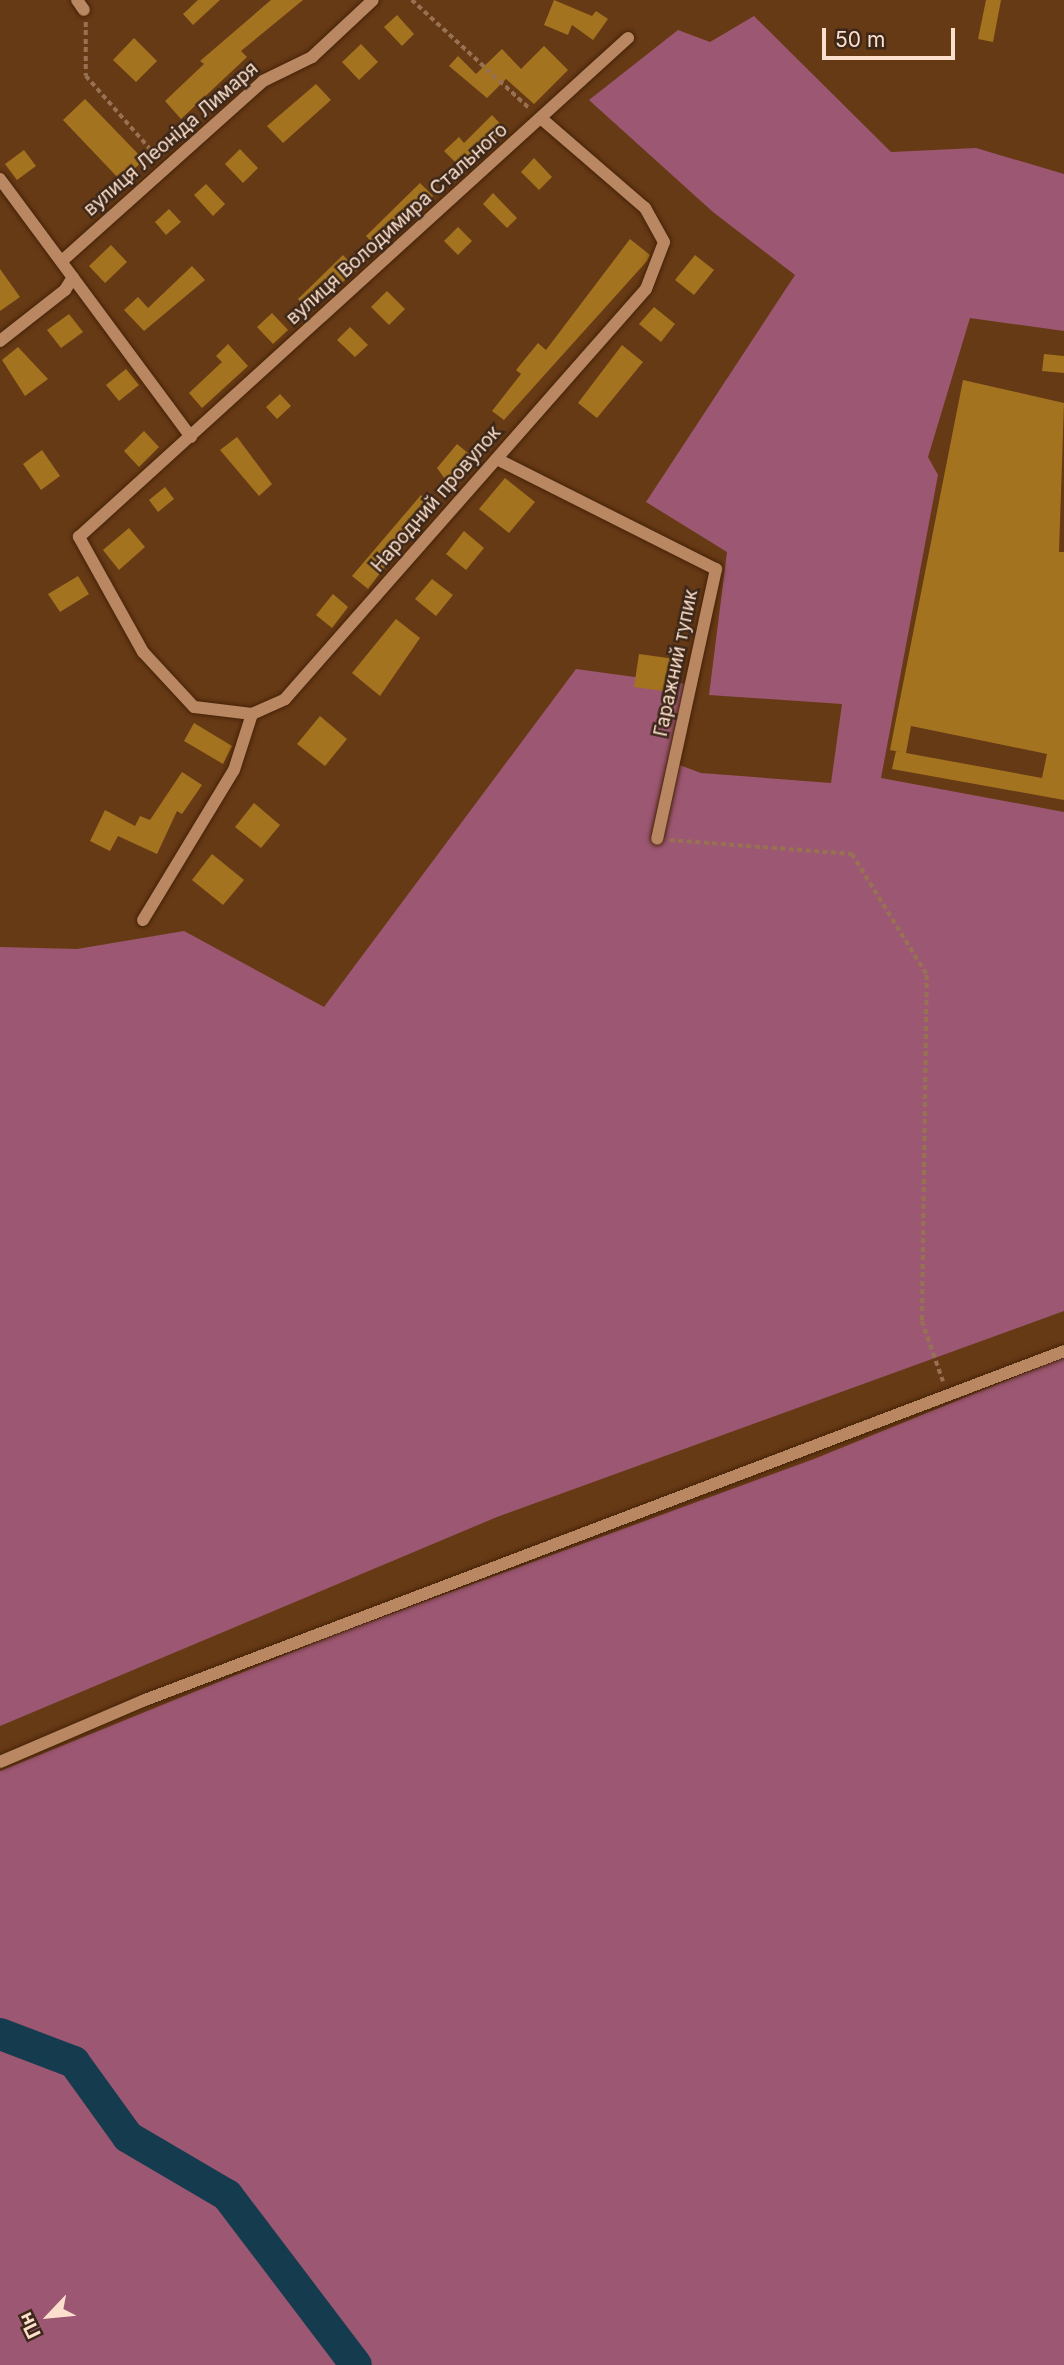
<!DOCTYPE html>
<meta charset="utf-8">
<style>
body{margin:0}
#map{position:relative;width:1064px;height:2365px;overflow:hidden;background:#673a16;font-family:Inter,sans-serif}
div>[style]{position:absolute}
.green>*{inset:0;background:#9c5772}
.river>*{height:32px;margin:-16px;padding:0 16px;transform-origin:16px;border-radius:16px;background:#153b4f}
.building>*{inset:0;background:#a3731f}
.path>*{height:3.5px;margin-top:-1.75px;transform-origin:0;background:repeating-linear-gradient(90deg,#987153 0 5px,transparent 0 8.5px)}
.roads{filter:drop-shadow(0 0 2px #452307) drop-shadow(0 0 2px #452307)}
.minor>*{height:12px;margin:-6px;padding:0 6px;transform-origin:6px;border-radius:6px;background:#ba8763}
span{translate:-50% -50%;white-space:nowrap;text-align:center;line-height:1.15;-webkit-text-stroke:5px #3c2719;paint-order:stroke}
.street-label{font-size:19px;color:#fce0cd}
.north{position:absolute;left:14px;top:2281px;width:70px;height:70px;-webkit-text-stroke:5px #3c2719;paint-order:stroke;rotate:244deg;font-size:19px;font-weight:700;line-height:28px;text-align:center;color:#fce0cd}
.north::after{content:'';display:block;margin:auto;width:24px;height:32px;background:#fce0cd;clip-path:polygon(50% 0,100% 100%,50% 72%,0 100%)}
.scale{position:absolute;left:822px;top:28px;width:133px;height:32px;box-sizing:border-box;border:4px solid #fce0cd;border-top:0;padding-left:9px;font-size:21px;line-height:24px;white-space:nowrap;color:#fce0cd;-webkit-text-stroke:5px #3c2719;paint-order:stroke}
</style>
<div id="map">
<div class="green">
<i style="clip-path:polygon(754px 16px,891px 152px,976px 148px,1064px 174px,1064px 331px,970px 318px,928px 457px,938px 475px,881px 778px,1064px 812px,1064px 1311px,497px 1517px,0 1726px,0 947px,77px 949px,184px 931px,324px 1007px,576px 669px,686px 684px,671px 762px,701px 773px,831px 783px,842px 704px,709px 695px,727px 552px,646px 502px,795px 275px,713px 212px,589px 100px,678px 30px,710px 42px)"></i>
<i style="clip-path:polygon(1064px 1357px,1064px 2365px,0 2365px,0 1771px,339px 1633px,814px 1459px)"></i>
</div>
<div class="river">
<i style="left:0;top:2034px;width:79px;rotate:20.7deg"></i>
<i style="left:74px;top:2062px;width:92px;rotate:54.2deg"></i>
<i style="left:128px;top:2137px;width:115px;rotate:30.4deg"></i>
<i style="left:227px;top:2195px;width:213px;rotate:52.8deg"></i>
</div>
<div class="building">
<i style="clip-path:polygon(198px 0,220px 0,193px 25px,183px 14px)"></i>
<i style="clip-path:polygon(271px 0,303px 0,241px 51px,247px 57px,181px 119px,165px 101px,204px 64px,200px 61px)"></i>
<i style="clip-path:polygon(554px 0,592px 16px,596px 11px,608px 19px,593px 40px,572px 25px,568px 35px,544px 25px)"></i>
<i style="clip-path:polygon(986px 0,1001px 0,993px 42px,978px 39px)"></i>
<i style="clip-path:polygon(397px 15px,414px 34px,402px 46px,384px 27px)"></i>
<i style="clip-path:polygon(134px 38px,157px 61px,136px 82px,113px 60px)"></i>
<i style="clip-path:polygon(361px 44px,378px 62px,359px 80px,342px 62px)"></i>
<i style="clip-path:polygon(544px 46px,568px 70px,534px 104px,506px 79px,487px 98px,449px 66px,458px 56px,476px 74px,502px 49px,521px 69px)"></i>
<i style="clip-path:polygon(316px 84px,331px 100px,283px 143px,267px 126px)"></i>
<i style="clip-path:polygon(85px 99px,144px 160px,121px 181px,63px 120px)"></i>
<i style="clip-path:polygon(492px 115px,506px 130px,461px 168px,444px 151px,459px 137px,464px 143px)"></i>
<i style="clip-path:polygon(240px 149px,258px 168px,243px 183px,225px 164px)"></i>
<i style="clip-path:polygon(24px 150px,36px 166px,17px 180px,5px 164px)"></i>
<i style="clip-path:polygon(534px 158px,552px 177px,539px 190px,521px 172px)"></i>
<i style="clip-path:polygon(420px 183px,433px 196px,379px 250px,366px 236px)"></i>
<i style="clip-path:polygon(206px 184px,225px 204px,213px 216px,194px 195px)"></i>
<i style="clip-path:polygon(493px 193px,517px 218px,507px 228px,483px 204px)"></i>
<i style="clip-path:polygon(169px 209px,181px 222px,166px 235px,155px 222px)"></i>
<i style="clip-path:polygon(458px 227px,472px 241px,458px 255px,444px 241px)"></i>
<i style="clip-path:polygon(630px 239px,650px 255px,647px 261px,504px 420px,492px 411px,521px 374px,516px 370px,538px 343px,546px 350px)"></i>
<i style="clip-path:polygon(111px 245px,127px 262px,105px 283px,89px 266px)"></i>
<i style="clip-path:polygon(343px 255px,357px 270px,308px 311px,298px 299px)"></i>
<i style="clip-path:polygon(695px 255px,714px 270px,694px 295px,675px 280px)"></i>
<i style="clip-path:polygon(192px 266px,205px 280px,144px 331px,124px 310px,138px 297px,148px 308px)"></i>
<i style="clip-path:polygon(0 269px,20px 297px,0 311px)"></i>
<i style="clip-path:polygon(387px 291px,405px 309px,389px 325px,371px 307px)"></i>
<i style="clip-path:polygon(654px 307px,675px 324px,661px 342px,639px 324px)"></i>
<i style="clip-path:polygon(272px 313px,288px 330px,273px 344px,257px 327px)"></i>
<i style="clip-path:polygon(69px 314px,83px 332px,61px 348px,47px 330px)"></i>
<i style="clip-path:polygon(350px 327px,368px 345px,355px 357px,337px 340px)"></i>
<i style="clip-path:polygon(228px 344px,248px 366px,202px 408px,189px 393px,222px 362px,216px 356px)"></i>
<i style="clip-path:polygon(622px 345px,643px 362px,597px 418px,578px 403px)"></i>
<i style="clip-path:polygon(18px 347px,48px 379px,25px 396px,2px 360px)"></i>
<i style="clip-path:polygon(1044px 354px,1064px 356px,1064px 373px,1042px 371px)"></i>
<i style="clip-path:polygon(126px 369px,139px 385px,119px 401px,106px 385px)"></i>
<i style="clip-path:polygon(evenodd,963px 380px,1064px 403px,1059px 552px,1064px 552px,1064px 800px,892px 769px,896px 751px,906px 753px,890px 750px,963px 380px,911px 726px,1047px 754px,1042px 778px,906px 753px,911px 726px)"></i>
<i style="clip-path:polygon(280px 394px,291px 406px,277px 419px,266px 407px)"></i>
<i style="clip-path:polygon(144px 431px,159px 447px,139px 467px,124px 451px)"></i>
<i style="clip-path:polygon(237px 437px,272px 484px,259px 496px,220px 450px)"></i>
<i style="clip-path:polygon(457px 444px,474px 458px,450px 486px,437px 468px)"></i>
<i style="clip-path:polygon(42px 450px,60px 476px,41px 490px,23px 464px)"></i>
<i style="clip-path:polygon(505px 478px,535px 502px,509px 533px,479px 509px)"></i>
<i style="clip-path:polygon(165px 487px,174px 499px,158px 512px,149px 500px)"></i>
<i style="clip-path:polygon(421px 495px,432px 505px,368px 589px,352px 576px)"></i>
<i style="clip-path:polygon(129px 528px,145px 547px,119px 570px,103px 550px)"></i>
<i style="clip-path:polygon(464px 531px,484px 548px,466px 570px,446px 554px)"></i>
<i style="clip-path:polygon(78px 576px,89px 594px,60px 612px,48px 594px)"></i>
<i style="clip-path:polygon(432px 579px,453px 595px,436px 616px,415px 599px)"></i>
<i style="clip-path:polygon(333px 594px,348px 607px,332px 628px,316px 615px)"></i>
<i style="clip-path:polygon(396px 619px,420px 638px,380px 696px,352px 673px)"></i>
<i style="clip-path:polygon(639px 654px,675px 659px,670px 692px,634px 687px)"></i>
<i style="clip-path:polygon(320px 716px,347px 739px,325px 766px,297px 744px)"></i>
<i style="clip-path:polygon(194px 723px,232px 746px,223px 764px,184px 741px)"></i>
<i style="clip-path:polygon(182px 772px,202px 785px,182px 814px,177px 811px,157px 854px,118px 836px,110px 851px,90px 841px,105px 810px,135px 826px,140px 816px,150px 820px)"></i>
<i style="clip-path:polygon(254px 803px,280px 825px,261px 848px,235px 827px)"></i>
<i style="clip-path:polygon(212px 854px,244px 880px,223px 905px,192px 880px)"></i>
</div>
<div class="path">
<i style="left:412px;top:0;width:159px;rotate:42.7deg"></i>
<i style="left:86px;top:22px;width:54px;rotate:90deg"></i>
<i style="left:86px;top:76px;width:109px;rotate:48.7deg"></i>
<i style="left:670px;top:840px;width:183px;rotate:4.4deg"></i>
<i style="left:852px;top:854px;width:142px;rotate:58.2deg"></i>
<i style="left:927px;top:975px;width:346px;rotate:90.8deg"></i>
<i style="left:922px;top:1321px;width:64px;rotate:70.7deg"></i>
</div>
<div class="roads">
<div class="minor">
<i style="left:77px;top:0;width:12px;rotate:55deg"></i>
<i style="left:0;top:179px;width:321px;rotate:53.5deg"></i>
<i style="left:63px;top:260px;width:268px;rotate:-41.8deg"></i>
<i style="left:263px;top:81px;width:55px;rotate:-26.1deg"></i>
<i style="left:312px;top:57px;width:83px;rotate:-43.1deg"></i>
<i style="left:0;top:341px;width:83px;rotate:-38.1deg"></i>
<i style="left:65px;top:290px;width:15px;rotate:-58deg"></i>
<i style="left:497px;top:459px;width:245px;rotate:26.7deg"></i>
<i style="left:716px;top:569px;width:276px;rotate:102.3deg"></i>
<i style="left:252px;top:714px;width:58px;rotate:-173.1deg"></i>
<i style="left:194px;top:707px;width:75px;rotate:-132.8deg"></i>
<i style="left:143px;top:652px;width:132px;rotate:-119.1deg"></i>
<i style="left:79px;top:537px;width:742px;rotate:-42.27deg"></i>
<i style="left:143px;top:920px;width:175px;rotate:-58.8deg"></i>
<i style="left:234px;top:770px;width:59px;rotate:-72.2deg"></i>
<i style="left:252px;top:714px;width:36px;rotate:-24deg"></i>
<i style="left:285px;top:699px;width:546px;rotate:-48.64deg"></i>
<i style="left:646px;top:289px;width:50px;rotate:-69deg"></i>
<i style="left:664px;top:242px;width:39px;rotate:-119deg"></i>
<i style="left:645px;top:208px;width:136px;rotate:-139.2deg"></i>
<i style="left:0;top:1762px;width:158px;rotate:-23.2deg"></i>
<i style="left:145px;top:1700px;width:983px;rotate:-20.79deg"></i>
</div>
</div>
<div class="street-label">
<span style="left:171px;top:139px;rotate:-41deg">вулиця Леоніда Лимаря</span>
<span style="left:397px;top:224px;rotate:-42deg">вулиця Володимира Стального</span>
<span style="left:436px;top:499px;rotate:-49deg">Народний провулок</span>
<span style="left:676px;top:663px;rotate:-78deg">Гаражний тупик</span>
</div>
<div class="north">Пн</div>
<div class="scale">50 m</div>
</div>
